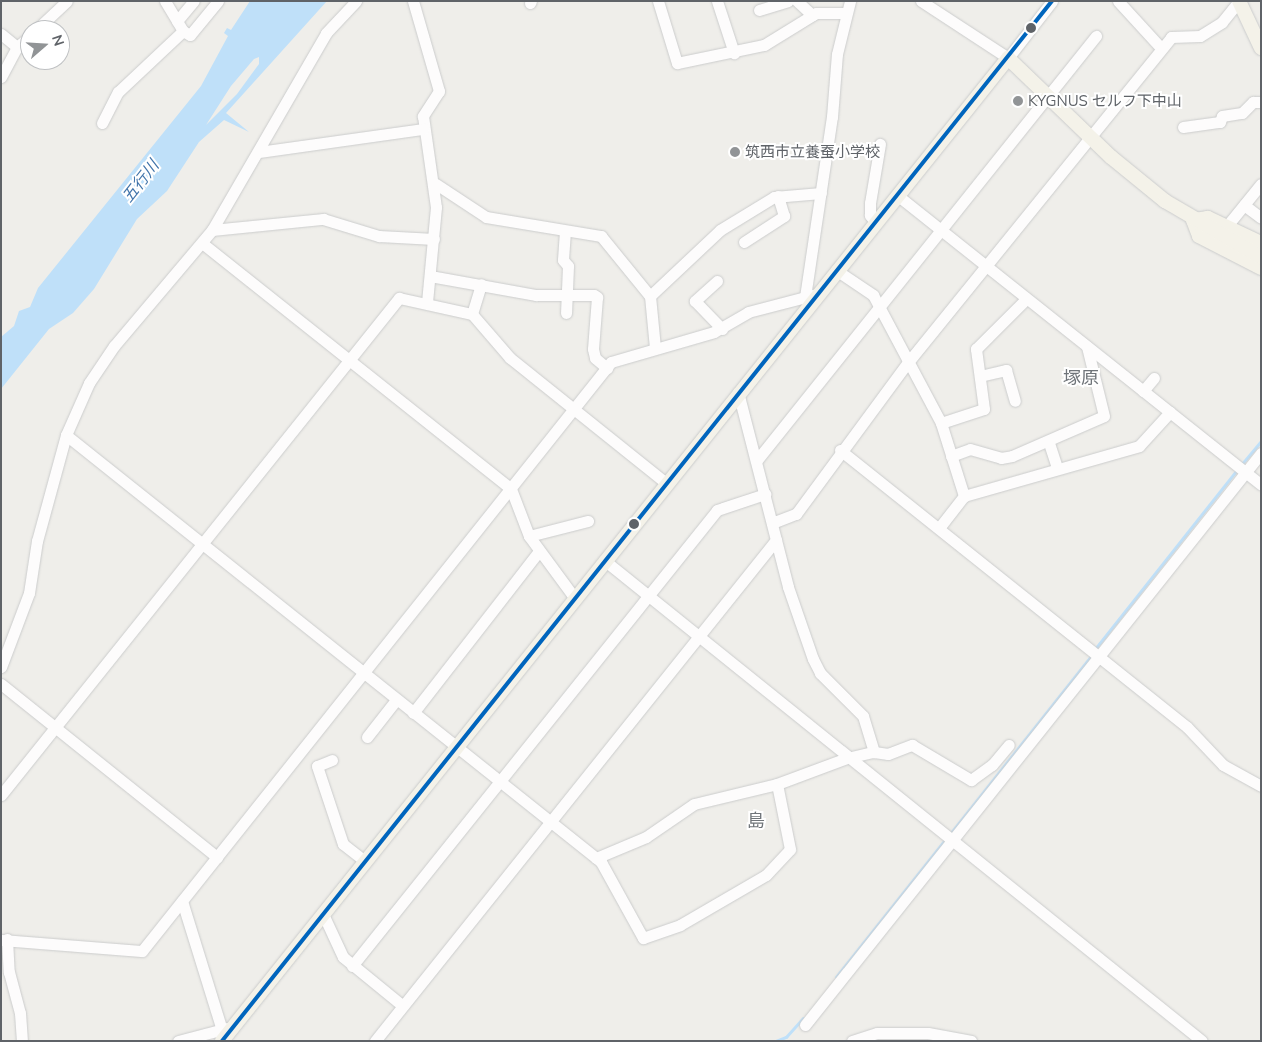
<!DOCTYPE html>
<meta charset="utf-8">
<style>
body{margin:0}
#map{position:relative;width:1262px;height:1042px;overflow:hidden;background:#efeeea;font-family:Mulish,"Noto Sans JP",sans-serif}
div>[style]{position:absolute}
.water>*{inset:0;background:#bfe0f9}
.stream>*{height:2.5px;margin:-1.25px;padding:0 1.25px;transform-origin:1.25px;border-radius:1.25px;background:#bfe0f9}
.roads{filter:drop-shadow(0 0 1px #cbcccc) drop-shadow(0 0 1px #cbcccc)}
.minor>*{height:11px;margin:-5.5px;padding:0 5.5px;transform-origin:5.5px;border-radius:5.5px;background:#fdfcfc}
.major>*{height:14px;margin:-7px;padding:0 7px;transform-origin:7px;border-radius:7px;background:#f4f2e9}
.bus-1>*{height:4px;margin:-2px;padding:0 2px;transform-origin:2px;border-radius:2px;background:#0065bd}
.dots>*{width:14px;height:14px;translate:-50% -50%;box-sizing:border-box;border:2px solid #fff;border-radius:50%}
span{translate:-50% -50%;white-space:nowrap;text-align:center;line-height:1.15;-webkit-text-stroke:4px #fff;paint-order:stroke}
.poi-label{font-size:15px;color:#5f6368}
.left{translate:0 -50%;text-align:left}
.water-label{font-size:16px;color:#4174aa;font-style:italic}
.quarter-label{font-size:18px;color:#70757a}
.frame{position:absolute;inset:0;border:2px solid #5f6368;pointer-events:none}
.north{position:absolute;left:20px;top:20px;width:50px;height:50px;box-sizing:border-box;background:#fff;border:1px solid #bfc1c3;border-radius:50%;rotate:71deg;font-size:14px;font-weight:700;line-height:20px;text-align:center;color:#5f6368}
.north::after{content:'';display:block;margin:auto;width:18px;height:22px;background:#919496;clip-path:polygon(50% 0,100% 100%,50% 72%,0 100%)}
</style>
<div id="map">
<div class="water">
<i style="clip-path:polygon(evenodd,250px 1px,327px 1px,226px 113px,249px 132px,224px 120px,199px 142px,167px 191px,137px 219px,94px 289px,73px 313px,49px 329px,1px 389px,1px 337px,14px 326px,19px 311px,30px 307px,38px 288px,201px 86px,228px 36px,224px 33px,227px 28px,231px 30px,250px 1px,259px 57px,259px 64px,237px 94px,206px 125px,231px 86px,254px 59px,259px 57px)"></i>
</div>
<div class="stream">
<i style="left:1241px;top:465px;width:31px;rotate:-50deg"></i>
<i style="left:1095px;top:649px;width:227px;rotate:-51.6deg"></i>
<i style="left:950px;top:834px;width:227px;rotate:-51.6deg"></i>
<i style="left:836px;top:977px;width:175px;rotate:-51.5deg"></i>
<i style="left:776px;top:1041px;width:11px;rotate:-22deg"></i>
<i style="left:786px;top:1037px;width:25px;rotate:-48deg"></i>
</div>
<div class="roads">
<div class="minor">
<i style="left:165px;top:1px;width:35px;rotate:59deg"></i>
<i style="left:183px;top:31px;width:8px;rotate:30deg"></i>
<i style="left:190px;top:35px;width:44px;rotate:-50.5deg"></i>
<i style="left:413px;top:1px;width:94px;rotate:73.9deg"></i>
<i style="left:439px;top:91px;width:30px;rotate:123deg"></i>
<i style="left:423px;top:116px;width:92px;rotate:81.9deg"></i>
<i style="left:436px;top:207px;width:95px;rotate:95.4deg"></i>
<i style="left:658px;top:1px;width:65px;rotate:73deg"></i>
<i style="left:677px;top:63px;width:89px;rotate:-11.7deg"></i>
<i style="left:764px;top:45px;width:61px;rotate:-31.6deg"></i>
<i style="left:816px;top:13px;width:30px"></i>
<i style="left:717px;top:1px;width:55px;rotate:71.9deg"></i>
<i style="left:797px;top:1px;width:21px;rotate:43deg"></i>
<i style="left:921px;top:1px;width:104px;rotate:33.2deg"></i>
<i style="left:1008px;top:58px;width:72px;rotate:-52.3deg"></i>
<i style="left:1118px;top:1px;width:64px;rotate:47.5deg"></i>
<i style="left:530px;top:3px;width:2px;rotate:-63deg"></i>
<i style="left:759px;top:10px;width:30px;rotate:-17deg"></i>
<i style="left:177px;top:21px;width:26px;rotate:-50deg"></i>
<i style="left:36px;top:30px;width:42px;rotate:-43.1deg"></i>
<i style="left:1px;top:34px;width:21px;rotate:39deg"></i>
<i style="left:17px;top:47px;width:17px;rotate:-40deg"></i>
<i style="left:1px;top:77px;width:34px;rotate:-62deg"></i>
<i style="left:102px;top:123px;width:35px;rotate:-63deg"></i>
<i style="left:118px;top:92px;width:89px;rotate:-43.2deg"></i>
<i style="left:1183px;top:127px;width:37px;rotate:-8deg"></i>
<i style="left:1220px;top:122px;width:6px;rotate:-72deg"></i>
<i style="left:1222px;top:116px;width:20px;rotate:-9deg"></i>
<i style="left:1242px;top:113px;width:16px;rotate:-45deg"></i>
<i style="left:1253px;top:102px;width:8px"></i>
<i style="left:259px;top:152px;width:166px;rotate:-8deg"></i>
<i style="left:436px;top:184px;width:60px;rotate:33.4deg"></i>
<i style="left:486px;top:217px;width:117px;rotate:9.4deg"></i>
<i style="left:601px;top:236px;width:77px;rotate:50.8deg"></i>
<i style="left:650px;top:296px;width:52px;rotate:84.5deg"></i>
<i style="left:897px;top:195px;width:465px;rotate:38.5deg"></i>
<i style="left:1244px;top:205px;width:21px;rotate:37deg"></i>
<i style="left:875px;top:222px;width:9px;rotate:-126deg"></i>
<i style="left:870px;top:215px;width:12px;rotate:-90deg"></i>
<i style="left:870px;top:203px;width:60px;rotate:-80.4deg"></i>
<i style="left:1226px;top:227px;width:55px;rotate:-50.9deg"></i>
<i style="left:212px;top:230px;width:112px;rotate:-5.7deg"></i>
<i style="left:323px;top:219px;width:59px;rotate:16.9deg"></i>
<i style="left:379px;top:236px;width:55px;rotate:3.1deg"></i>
<i style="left:565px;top:231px;width:29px;rotate:94deg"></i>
<i style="left:563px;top:260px;width:8px;rotate:50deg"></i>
<i style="left:568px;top:266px;width:47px;rotate:92.4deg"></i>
<i style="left:744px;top:242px;width:48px;rotate:-33deg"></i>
<i style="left:784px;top:216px;width:21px;rotate:-107deg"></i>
<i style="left:202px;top:243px;width:395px;rotate:38.5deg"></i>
<i style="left:511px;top:489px;width:50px;rotate:69deg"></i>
<i style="left:529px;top:536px;width:76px;rotate:53.6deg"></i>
<i style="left:836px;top:270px;width:45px;rotate:34deg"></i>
<i style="left:873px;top:295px;width:145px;rotate:62deg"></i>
<i style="left:941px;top:423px;width:77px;rotate:72.5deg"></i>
<i style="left:430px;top:276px;width:108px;rotate:10.2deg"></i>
<i style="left:536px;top:295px;width:58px"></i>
<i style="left:594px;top:295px;width:4px;rotate:34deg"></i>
<i style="left:597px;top:297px;width:52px;rotate:94.4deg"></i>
<i style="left:593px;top:349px;width:9px;rotate:77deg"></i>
<i style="left:595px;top:358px;width:16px;rotate:40deg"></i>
<i style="left:717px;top:281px;width:30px;rotate:138deg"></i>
<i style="left:695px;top:301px;width:39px;rotate:46deg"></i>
<i style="left:650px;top:296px;width:96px;rotate:-43.3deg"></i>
<i style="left:720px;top:230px;width:63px;rotate:-31.4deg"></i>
<i style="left:774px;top:197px;width:47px;rotate:-4.9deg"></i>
<i style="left:805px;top:297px;width:182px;rotate:-81.5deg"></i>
<i style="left:832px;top:117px;width:63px;rotate:-85.5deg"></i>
<i style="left:837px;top:54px;width:55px;rotate:-76.2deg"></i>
<i style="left:472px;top:314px;width:31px;rotate:-73deg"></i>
<i style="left:980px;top:376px;width:27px;rotate:-13deg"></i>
<i style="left:1006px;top:370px;width:32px;rotate:74deg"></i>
<i style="left:1143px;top:391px;width:17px;rotate:-50deg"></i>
<i style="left:738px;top:392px;width:201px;rotate:75.6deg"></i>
<i style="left:788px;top:587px;width:76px;rotate:70.9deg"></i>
<i style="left:813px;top:659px;width:16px;rotate:63deg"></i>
<i style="left:820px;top:673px;width:61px;rotate:45deg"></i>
<i style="left:863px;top:716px;width:38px;rotate:73deg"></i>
<i style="left:941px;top:423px;width:45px;rotate:-18deg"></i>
<i style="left:984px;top:409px;width:61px;rotate:-97.6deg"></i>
<i style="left:976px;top:349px;width:71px;rotate:-45deg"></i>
<i style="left:66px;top:435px;width:685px;rotate:38.59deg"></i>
<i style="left:601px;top:862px;width:87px;rotate:61.1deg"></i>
<i style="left:643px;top:938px;width:39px;rotate:-19deg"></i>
<i style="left:680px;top:925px;width:99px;rotate:-30.2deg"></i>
<i style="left:766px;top:875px;width:35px;rotate:-47deg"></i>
<i style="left:790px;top:849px;width:66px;rotate:-101.3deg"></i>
<i style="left:1049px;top:443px;width:25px;rotate:72deg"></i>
<i style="left:840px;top:450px;width:444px;rotate:38.6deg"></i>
<i style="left:1187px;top:727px;width:52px;rotate:46.5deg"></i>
<i style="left:1223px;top:765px;width:43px;rotate:28.9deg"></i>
<i style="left:951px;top:456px;width:20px;rotate:-20deg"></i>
<i style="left:970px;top:449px;width:32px;rotate:16deg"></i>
<i style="left:1001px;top:458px;width:11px;rotate:-10deg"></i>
<i style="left:1012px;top:456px;width:100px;rotate:-23.5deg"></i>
<i style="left:1104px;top:416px;width:71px;rotate:-103.8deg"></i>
<i style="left:757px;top:460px;width:543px;rotate:-51.36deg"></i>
<i style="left:964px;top:496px;width:182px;rotate:-15.9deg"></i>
<i style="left:1139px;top:446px;width:46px;rotate:-47.6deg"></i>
<i style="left:772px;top:523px;width:26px;rotate:-21deg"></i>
<i style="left:796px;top:514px;width:190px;rotate:-53.6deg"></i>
<i style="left:909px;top:361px;width:417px;rotate:-51deg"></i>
<i style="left:1171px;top:37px;width:29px;rotate:-2deg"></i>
<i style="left:1200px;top:36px;width:26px;rotate:-32deg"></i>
<i style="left:1222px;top:22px;width:27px;rotate:-51deg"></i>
<i style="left:939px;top:528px;width:41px;rotate:-52deg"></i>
<i style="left:529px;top:536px;width:61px;rotate:-14.3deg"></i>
<i style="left:604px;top:560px;width:767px;rotate:38.81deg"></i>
<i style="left:1px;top:667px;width:79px;rotate:-69.3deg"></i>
<i style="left:29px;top:593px;width:53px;rotate:-81.3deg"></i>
<i style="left:37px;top:541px;width:110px;rotate:-74.7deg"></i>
<i style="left:66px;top:435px;width:57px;rotate:-66.1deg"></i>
<i style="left:89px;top:383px;width:45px;rotate:-56deg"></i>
<i style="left:114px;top:346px;width:152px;rotate:-49.8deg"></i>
<i style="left:212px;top:230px;width:228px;rotate:-59.9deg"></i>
<i style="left:326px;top:33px;width:44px;rotate:-46.8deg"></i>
<i style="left:1px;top:684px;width:277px;rotate:38.7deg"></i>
<i style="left:413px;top:713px;width:205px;rotate:-52.1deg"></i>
<i style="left:367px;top:737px;width:47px;rotate:-51.9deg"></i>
<i style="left:332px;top:760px;width:16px;rotate:158deg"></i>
<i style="left:317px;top:766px;width:82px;rotate:71.6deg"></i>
<i style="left:343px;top:844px;width:28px;rotate:38deg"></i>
<i style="left:1px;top:795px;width:637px;rotate:-51.31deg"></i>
<i style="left:399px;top:298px;width:75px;rotate:12.4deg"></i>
<i style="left:472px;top:314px;width:58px;rotate:49.2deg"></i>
<i style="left:510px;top:358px;width:200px;rotate:38.7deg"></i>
<i style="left:596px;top:858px;width:54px;rotate:-22.8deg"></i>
<i style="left:646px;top:837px;width:58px;rotate:-34.5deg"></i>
<i style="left:694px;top:804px;width:85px;rotate:-13.5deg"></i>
<i style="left:777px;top:784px;width:75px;rotate:-20.4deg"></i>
<i style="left:847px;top:758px;width:28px;rotate:-13deg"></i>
<i style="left:874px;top:752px;width:14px;rotate:8deg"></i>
<i style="left:888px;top:754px;width:26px;rotate:-21deg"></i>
<i style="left:912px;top:745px;width:69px;rotate:30.7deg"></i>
<i style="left:971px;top:780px;width:26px;rotate:-36deg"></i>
<i style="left:992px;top:765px;width:26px;rotate:-50deg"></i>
<i style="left:182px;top:901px;width:132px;rotate:72.8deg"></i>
<i style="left:323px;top:914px;width:47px;rotate:65.1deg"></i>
<i style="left:343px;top:957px;width:77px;rotate:39.2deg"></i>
<i style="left:7px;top:939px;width:33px;rotate:87deg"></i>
<i style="left:9px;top:972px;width:42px;rotate:75deg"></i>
<i style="left:20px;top:1013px;width:28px;rotate:86deg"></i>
<i style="left:1px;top:940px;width:141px;rotate:4.5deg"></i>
<i style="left:142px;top:951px;width:753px;rotate:-51.47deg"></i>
<i style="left:611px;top:362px;width:107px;rotate:-16.2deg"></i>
<i style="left:714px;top:332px;width:39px;rotate:-30deg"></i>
<i style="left:748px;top:312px;width:71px;rotate:-14.6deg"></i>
<i style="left:352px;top:966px;width:584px;rotate:-51.32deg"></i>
<i style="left:717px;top:510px;width:51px;rotate:-18.4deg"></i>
<i style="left:805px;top:1025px;width:732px;rotate:-51.44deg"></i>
<i style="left:178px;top:1041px;width:52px;rotate:-14.6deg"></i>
<i style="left:375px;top:1041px;width:642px;rotate:-51.33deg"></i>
<i style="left:852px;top:1041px;width:26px;rotate:-18deg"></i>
<i style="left:877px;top:1033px;width:51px"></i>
<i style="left:928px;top:1033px;width:44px;rotate:10.5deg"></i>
</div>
<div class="major">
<i style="left:1239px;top:1px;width:52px;rotate:64.9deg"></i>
<i style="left:1261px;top:243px;width:59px;rotate:-154.7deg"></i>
<i style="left:1208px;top:218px;width:15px;rotate:172deg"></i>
<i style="left:1193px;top:220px;width:17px;rotate:69deg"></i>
<i style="left:1199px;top:236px;width:70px;rotate:27.3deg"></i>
<i style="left:222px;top:1041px;width:1259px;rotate:-51.35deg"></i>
<i style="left:1008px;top:58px;width:143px;rotate:43.9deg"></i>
<i style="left:1111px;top:157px;width:70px;rotate:39.2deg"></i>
<i style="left:1165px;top:201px;width:111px;rotate:30.3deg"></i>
</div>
</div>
<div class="bus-1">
<i style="left:222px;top:1041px;width:1331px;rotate:-51.41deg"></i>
</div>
<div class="dots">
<i style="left:1031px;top:28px;background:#5f6368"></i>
<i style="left:1018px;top:101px;background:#919496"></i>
<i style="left:735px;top:152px;background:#919496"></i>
<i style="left:634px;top:524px;background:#5f6368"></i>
</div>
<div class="poi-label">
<span class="left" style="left:1028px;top:101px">KYGNUS セルフ下中山</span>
<span class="left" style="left:745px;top:152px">筑西市立養蚕小学校</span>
</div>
<div class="water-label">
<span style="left:140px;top:181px;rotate:-52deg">五行川</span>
</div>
<div class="quarter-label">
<span style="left:1081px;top:378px">塚原</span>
<span style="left:756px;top:821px">島</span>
</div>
<div class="frame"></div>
<div class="north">N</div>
</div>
